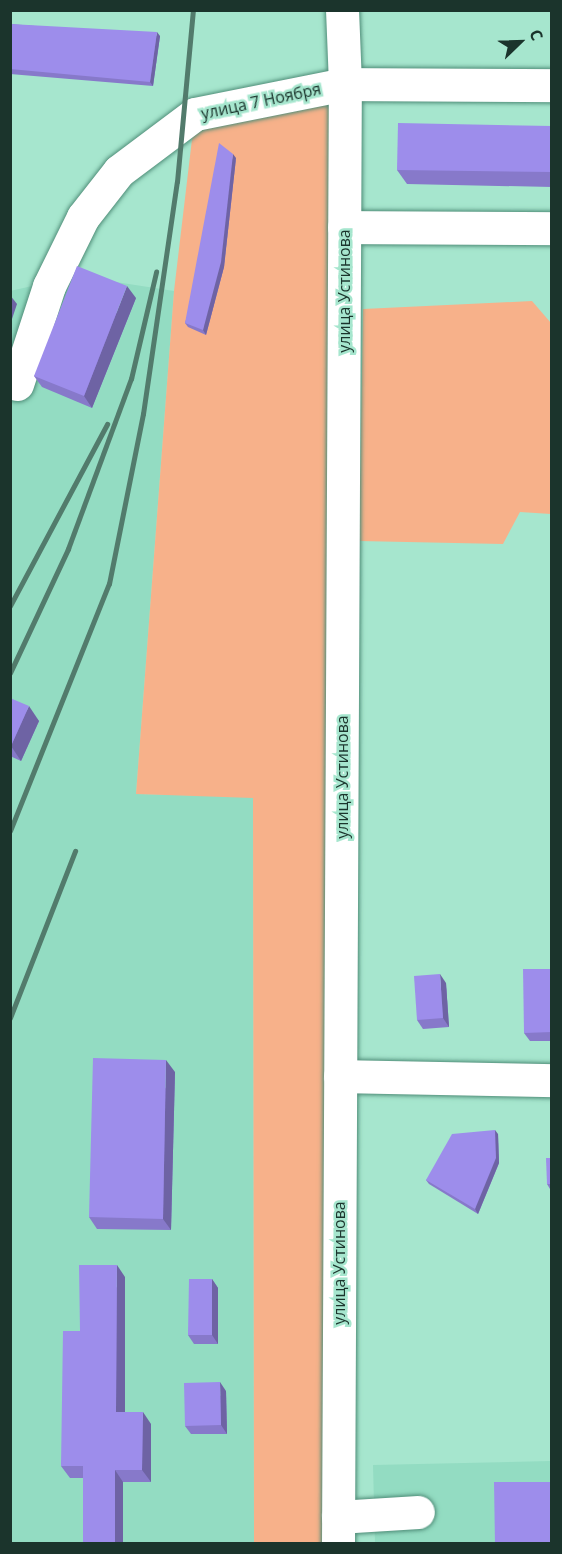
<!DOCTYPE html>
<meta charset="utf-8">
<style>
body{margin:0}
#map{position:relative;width:562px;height:1554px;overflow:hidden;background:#a6e6ce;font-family:"Open Sans",sans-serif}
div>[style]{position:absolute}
.built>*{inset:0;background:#93dcc2}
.green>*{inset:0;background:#f7b18a}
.roads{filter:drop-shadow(0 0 2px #4f8d78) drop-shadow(0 0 2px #4f8d78)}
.minor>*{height:33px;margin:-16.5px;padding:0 16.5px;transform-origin:16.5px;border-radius:16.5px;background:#fff}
.rail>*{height:4.5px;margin:-2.25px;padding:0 2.25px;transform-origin:2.25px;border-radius:2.25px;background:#527b6c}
.wall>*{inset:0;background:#8779ca}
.shaded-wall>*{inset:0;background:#6e63a4}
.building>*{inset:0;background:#9d8deb}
span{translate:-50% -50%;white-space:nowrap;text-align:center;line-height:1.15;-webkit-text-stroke:5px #a6e6ce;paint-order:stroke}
.street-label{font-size:16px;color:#1b342c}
.frame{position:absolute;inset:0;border:12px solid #1b342c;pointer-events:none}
.north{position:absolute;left:490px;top:12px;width:60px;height:60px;-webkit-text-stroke:4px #a6e6ce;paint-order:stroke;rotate:67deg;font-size:16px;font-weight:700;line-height:24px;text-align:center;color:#1b342c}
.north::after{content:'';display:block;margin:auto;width:21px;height:27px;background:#1b342c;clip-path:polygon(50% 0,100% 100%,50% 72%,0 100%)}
</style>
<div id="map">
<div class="built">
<i style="clip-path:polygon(77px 276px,174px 291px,136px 794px,253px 797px,254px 1543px,11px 1543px,10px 291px)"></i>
<i style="clip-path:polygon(551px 1461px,551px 1543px,375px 1543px,373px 1465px)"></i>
</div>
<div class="green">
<i style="clip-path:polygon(345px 84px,338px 1543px,254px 1543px,253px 798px,136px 794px,174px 291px,195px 114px)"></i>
<i style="clip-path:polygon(532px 301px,551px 323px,551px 514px,520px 512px,503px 544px,359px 541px,363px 309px)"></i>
</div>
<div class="roads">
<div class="minor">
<i style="left:344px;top:227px;width:208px;rotate:0.3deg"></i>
<i style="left:17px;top:384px;width:103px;rotate:-71.9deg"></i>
<i style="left:49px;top:286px;width:77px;rotate:-63.8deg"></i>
<i style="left:83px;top:217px;width:58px;rotate:-52deg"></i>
<i style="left:119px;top:171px;width:95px;rotate:-36.9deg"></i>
<i style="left:195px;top:114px;width:153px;rotate:-11.3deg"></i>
<i style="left:345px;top:84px;width:207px;rotate:0.3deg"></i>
<i style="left:340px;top:1076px;width:212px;rotate:1.1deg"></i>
<i style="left:338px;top:1517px;width:80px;rotate:-3.6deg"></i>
<i style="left:338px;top:1544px;width:1460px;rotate:-89.73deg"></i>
<i style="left:345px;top:84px;width:74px;rotate:-92.3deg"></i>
</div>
</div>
<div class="rail">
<i style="left:10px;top:606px;width:206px;rotate:-61.9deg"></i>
<i style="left:10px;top:673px;width:137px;rotate:-64.9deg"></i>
<i style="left:68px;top:549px;width:181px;rotate:-69.7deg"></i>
<i style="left:131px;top:379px;width:110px;rotate:-76.8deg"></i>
<i style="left:10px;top:831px;width:266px;rotate:-68.2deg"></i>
<i style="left:109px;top:584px;width:173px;rotate:-78.7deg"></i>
<i style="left:143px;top:414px;width:234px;rotate:-81.7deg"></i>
<i style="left:177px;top:182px;width:173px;rotate:-84.7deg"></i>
<i style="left:10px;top:1018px;width:179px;rotate:-68.7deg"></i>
</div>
<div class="wall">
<i style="clip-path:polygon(10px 24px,160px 36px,153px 86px,10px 74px)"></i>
<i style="clip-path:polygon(552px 126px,552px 187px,407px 184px,397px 170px)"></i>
<i style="clip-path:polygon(236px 158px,224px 267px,206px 335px,188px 327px,185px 323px)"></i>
<i style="clip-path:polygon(136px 298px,92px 408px,42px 387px,34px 376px)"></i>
<i style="clip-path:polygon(10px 698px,39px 721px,21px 761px,10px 756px)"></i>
<i style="clip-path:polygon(552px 969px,552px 1041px,530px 1041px,524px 1033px)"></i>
<i style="clip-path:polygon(446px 983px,449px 1027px,423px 1029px,417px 1020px)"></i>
<i style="clip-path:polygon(175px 1072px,171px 1230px,97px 1229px,89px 1217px)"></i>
<i style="clip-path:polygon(498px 1134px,499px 1163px,478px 1214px,429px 1184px,426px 1180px)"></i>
<i style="clip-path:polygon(552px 1158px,552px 1189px,550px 1189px,547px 1184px)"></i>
<i style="clip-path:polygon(125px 1277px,125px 1412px,151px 1424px,151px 1482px,123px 1482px,123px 1544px,83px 1544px,83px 1478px,70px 1478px,61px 1466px,80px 1331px)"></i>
<i style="clip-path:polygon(212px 1279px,218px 1288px,218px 1344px,194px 1344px,188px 1335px)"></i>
<i style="clip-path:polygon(226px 1391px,227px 1434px,191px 1434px,185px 1426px)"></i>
</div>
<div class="shaded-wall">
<i style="clip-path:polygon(157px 32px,160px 36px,153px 86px,150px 82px)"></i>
<i style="clip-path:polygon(233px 154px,236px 158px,224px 267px,206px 335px,203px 330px)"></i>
<i style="clip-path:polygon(127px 286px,136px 298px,92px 408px,84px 396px)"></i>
<i style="clip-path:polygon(10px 295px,17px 304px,10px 325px)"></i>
<i style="clip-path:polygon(29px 706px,39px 721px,21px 761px,11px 746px)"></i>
<i style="clip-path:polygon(440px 974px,446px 983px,449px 1027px,443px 1018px)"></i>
<i style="clip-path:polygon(166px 1060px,175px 1072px,171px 1230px,163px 1219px)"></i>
<i style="clip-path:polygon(495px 1130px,498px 1134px,499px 1163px,478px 1214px,475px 1209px)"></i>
<i style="clip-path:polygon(117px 1265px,125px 1277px,125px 1424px,116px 1412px)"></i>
<i style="clip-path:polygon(212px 1279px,218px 1288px,218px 1344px,212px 1335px)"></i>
<i style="clip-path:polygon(220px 1382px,226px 1391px,227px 1434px,221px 1425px)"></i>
<i style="clip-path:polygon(143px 1412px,151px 1424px,151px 1482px,142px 1470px)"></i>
<i style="clip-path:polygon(115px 1470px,123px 1482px,123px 1544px,115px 1544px)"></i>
</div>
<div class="building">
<i style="clip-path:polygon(10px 24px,157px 32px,150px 82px,10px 69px)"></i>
<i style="clip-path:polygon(398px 123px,552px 126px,552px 172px,397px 170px)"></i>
<i style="clip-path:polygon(219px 143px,233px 154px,221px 262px,203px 330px,185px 323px)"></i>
<i style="clip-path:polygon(77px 266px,127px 286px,84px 396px,34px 376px)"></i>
<i style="clip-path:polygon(10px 698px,29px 706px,11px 746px,10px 746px)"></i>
<i style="clip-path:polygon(523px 969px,552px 969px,552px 1032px,524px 1033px)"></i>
<i style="clip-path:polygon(440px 974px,443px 1018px,417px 1020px,414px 976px)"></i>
<i style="clip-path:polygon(93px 1058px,166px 1060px,163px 1219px,89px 1217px)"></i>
<i style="clip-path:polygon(495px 1130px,496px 1158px,475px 1209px,426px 1180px,452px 1134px)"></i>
<i style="clip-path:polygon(546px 1158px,552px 1158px,552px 1184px,547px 1184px)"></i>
<i style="clip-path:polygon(79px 1265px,117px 1265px,116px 1412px,143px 1412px,142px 1470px,115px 1470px,115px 1544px,83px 1544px,83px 1466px,61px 1466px,63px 1331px,80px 1331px)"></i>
<i style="clip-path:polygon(189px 1279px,212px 1279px,212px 1335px,188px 1335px)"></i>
<i style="clip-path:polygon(220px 1382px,221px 1425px,185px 1426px,184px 1383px)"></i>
<i style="clip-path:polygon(494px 1482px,552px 1482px,552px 1544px,495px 1544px)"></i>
</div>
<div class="street-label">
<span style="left:261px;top:101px;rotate:-12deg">улица 7 Ноября</span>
<span style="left:344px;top:291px;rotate:-90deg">улица Устинова</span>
<span style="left:342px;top:777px;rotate:-90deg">улица Устинова</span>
<span style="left:339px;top:1263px;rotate:-90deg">улица Устинова</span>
</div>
<div class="frame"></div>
<div class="north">С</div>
</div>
